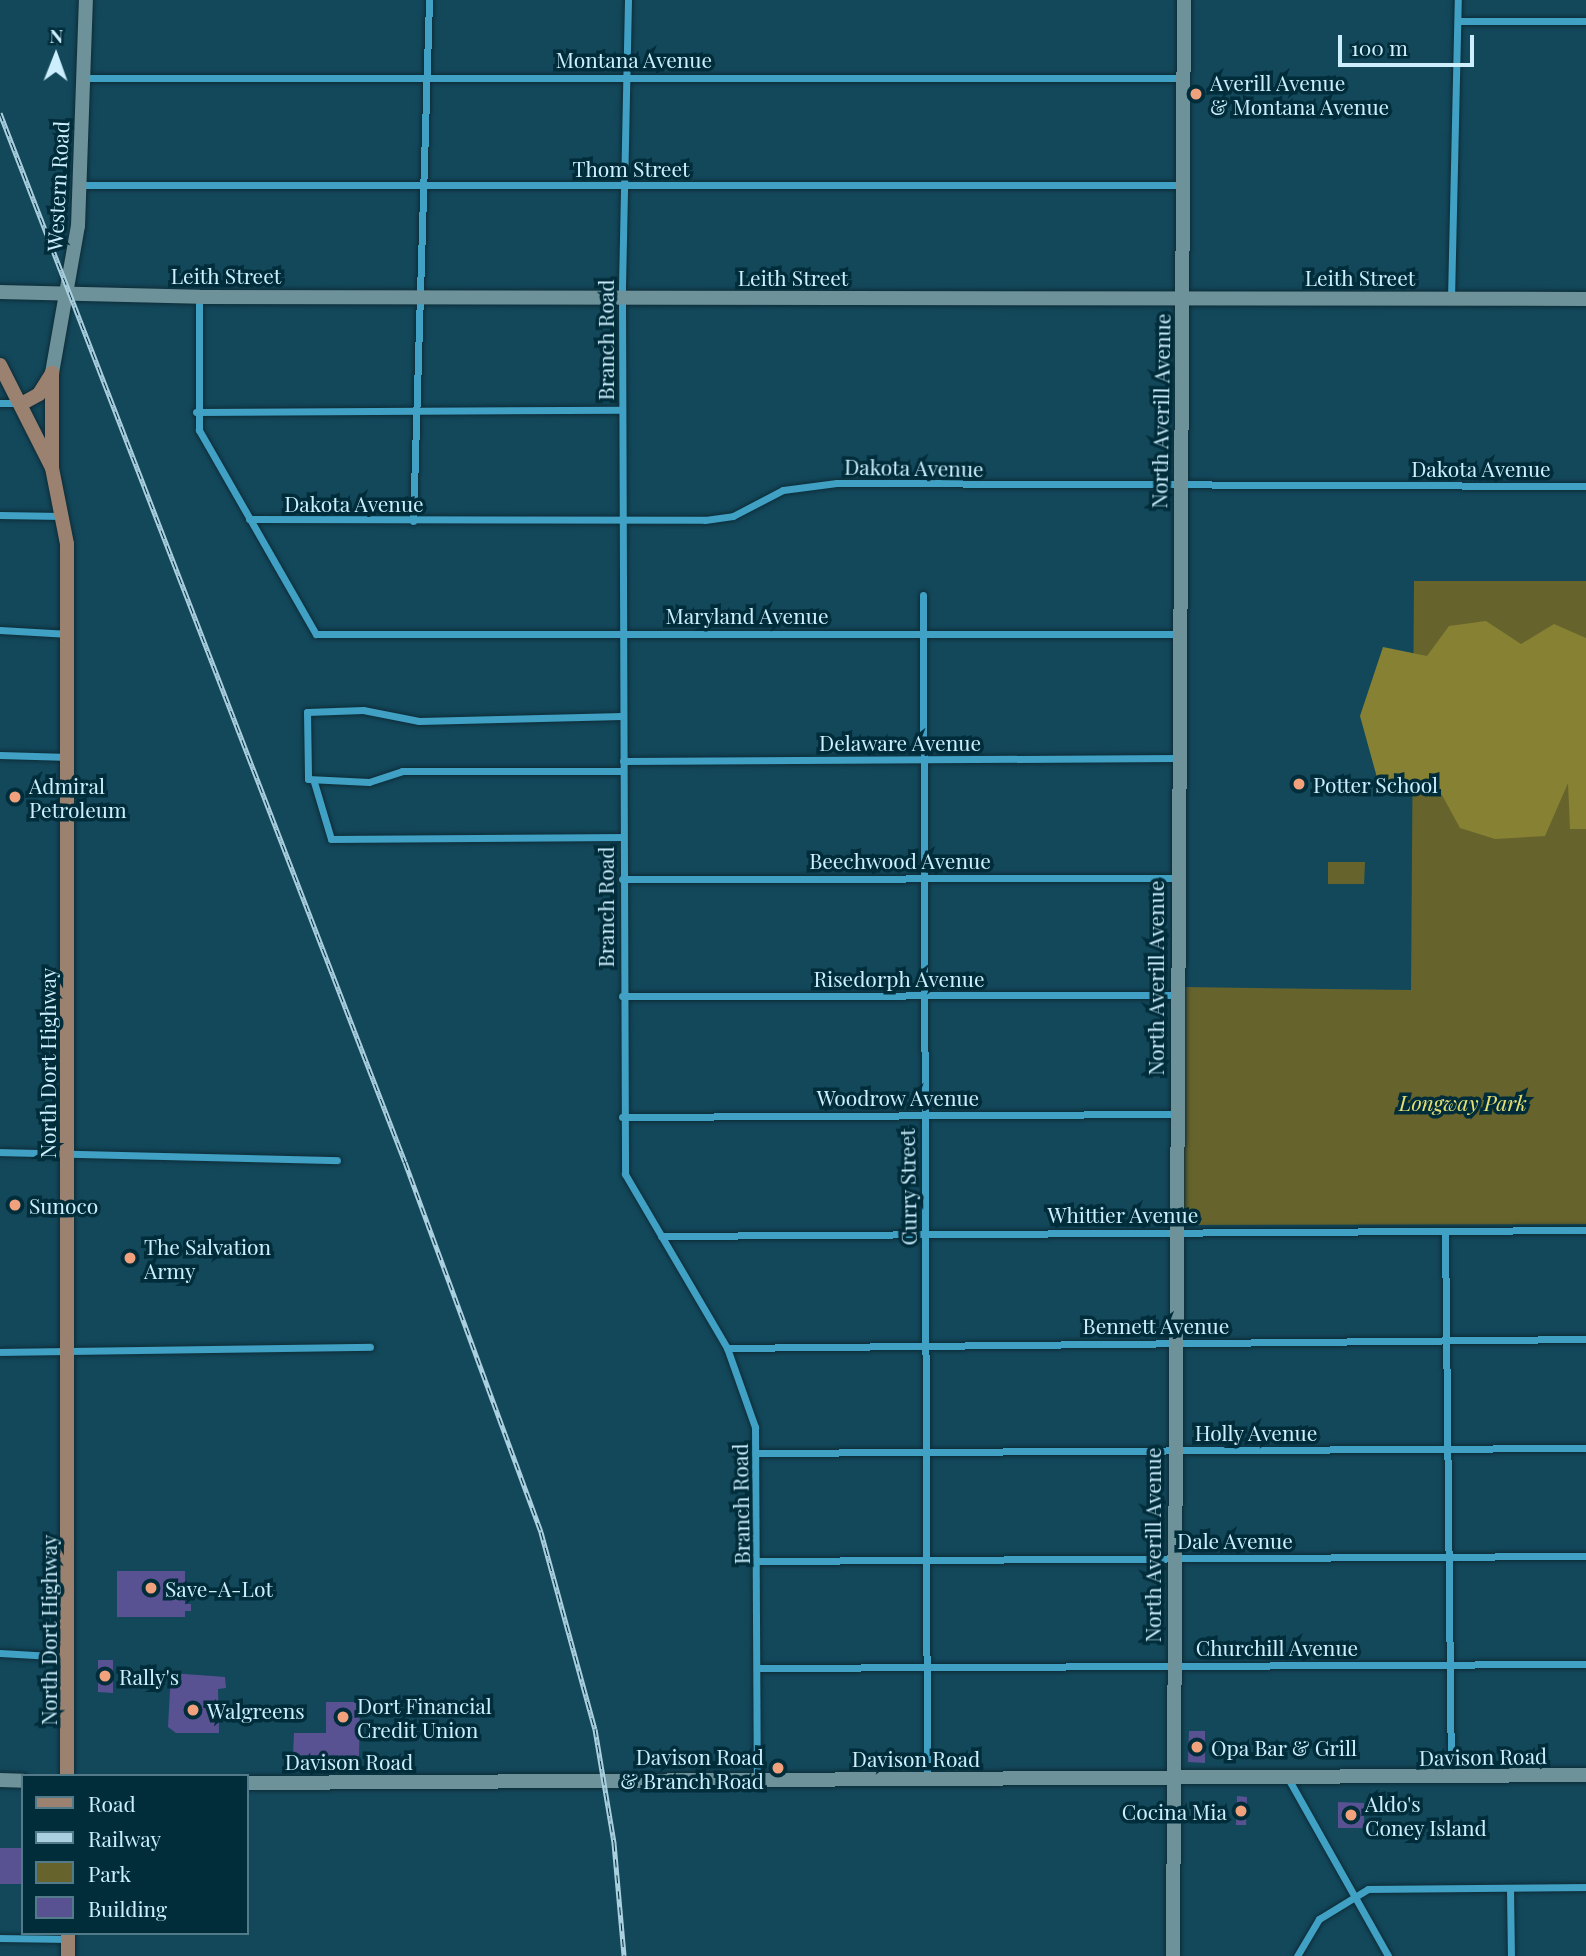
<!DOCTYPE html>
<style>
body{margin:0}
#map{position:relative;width:1586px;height:1956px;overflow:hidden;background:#13485b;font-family:"Playfair Display",serif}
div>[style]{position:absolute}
.green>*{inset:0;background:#66632c}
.forest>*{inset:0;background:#878233}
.building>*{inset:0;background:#585293}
.roads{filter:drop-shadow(0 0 2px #0d2c37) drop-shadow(0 0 2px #0d2c37)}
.street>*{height:7px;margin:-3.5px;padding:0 3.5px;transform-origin:3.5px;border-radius:3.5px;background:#40a1c5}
.secondary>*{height:14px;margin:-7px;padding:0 7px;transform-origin:7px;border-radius:7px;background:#6e929a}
.primary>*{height:14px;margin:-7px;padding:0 7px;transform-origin:7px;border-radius:7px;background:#9b8270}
.rail>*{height:5px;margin-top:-2.5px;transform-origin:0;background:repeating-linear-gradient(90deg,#012d3b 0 8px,#aacfdf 0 16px);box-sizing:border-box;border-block:2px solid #aacfdf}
.dots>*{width:19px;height:19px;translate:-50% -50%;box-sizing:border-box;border:4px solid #012d3b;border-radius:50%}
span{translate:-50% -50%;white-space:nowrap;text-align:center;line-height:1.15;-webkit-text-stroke:7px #012d3b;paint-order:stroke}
.street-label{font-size:21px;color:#cceefd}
.poi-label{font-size:21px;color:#cceefd}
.left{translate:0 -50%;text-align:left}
.right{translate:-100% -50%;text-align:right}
.park-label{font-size:21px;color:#e7e174;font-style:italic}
.legend{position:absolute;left:21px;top:1774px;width:228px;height:161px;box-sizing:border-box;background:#012d3b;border:2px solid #527a89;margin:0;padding:9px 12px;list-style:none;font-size:21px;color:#cceefd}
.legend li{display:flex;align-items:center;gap:14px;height:35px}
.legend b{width:35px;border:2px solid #527a89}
.north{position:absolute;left:21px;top:21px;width:70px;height:70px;-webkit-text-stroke:5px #012d3b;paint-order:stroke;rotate:1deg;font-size:19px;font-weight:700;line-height:28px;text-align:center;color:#cceefd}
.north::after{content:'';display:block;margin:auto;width:24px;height:32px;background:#cceefd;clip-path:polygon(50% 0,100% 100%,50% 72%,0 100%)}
.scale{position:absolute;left:1338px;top:35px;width:136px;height:32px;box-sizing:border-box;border:4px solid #cceefd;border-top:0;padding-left:9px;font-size:21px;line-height:24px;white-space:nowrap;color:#cceefd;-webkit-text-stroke:5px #012d3b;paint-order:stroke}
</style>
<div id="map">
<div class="green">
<i style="clip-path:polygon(1414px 581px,1586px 581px,1586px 1224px,1184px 1225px,1183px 987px,1411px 990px)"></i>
<i style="clip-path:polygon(1328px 862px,1365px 862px,1364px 884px,1328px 884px)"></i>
</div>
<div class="forest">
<i style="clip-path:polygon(1486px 621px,1521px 644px,1554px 624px,1586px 638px,1586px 829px,1570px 829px,1568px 783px,1545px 836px,1495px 839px,1460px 828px,1442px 795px,1381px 792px,1360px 716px,1383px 647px,1427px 656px,1449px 626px)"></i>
</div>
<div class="building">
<i style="clip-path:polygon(117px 1571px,185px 1571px,185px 1604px,191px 1604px,191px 1611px,185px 1611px,185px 1617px,117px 1617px)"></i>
<i style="clip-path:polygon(98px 1660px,113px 1660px,113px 1693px,98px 1692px)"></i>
<i style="clip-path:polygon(171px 1673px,225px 1677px,226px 1688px,218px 1689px,219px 1733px,176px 1733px,168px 1727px)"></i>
<i style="clip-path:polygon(326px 1702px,360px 1702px,359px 1756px,293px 1755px,294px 1733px,326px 1733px)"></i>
<i style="clip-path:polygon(1189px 1731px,1205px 1731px,1205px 1763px,1188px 1762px)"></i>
<i style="clip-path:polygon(1237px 1796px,1247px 1797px,1246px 1825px,1236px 1825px)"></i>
<i style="clip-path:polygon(1338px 1802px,1364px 1803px,1364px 1828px,1338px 1828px)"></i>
<i style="clip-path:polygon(0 1848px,23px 1848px,23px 1884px,0 1884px)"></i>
</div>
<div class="roads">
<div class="street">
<i style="left:628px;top:0;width:297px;rotate:91.2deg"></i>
<i style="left:622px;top:297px;width:877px;rotate:89.8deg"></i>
<i style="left:625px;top:1174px;width:202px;rotate:59.6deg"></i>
<i style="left:727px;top:1348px;width:84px;rotate:70.5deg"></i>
<i style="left:755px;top:1427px;width:352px;rotate:89.7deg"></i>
<i style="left:1458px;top:21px;width:128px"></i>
<i style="left:84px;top:78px;width:1099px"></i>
<i style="left:80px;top:185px;width:1101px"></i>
<i style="left:199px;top:297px;width:133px;rotate:90deg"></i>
<i style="left:199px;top:430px;width:235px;rotate:60.2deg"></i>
<i style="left:316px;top:634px;width:863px"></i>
<i style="left:1451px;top:299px;width:299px;rotate:-88.7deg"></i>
<i style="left:0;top:403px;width:20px"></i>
<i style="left:196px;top:412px;width:426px;rotate:-0.3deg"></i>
<i style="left:0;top:515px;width:62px;rotate:0.9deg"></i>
<i style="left:249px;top:519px;width:456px;rotate:0.1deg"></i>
<i style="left:705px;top:520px;width:28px;rotate:-8deg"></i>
<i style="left:733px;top:516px;width:56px;rotate:-27.5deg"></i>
<i style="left:783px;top:490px;width:54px;rotate:-7.4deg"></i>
<i style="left:837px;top:483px;width:749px;rotate:0.23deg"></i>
<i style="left:413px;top:521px;width:521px;rotate:-88.24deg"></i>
<i style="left:923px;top:595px;width:1183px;rotate:89.81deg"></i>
<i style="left:0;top:630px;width:69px;rotate:3.3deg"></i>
<i style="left:622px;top:716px;width:203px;rotate:178.6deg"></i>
<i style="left:419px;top:721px;width:57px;rotate:-168.9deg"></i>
<i style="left:363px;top:710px;width:56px;rotate:178deg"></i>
<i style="left:307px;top:712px;width:67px;rotate:89.1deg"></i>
<i style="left:308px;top:779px;width:61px;rotate:2.8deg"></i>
<i style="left:369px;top:782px;width:35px;rotate:-18deg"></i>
<i style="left:402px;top:771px;width:221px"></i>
<i style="left:0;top:755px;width:69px;rotate:1.7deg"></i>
<i style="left:623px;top:761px;width:555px;rotate:-0.31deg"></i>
<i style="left:314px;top:782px;width:59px;rotate:73.4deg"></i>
<i style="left:331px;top:839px;width:291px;rotate:-0.4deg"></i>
<i style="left:622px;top:879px;width:555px;rotate:-0.1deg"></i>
<i style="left:622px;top:996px;width:554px;rotate:-0.1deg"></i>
<i style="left:622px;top:1117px;width:553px;rotate:-0.31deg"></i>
<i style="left:0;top:1152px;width:337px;rotate:1.4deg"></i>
<i style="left:1445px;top:1231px;width:545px;rotate:89.37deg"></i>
<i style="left:661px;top:1236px;width:925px;rotate:-0.37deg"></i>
<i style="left:727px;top:1348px;width:859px;rotate:-0.6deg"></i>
<i style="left:0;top:1352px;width:370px;rotate:-0.8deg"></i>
<i style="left:758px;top:1453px;width:828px;rotate:-0.35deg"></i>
<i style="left:759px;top:1561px;width:827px;rotate:-0.35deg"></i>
<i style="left:0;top:1653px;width:69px;rotate:3.3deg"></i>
<i style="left:759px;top:1668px;width:827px;rotate:-0.28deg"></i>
<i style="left:1289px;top:1780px;width:202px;rotate:60.6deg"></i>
<i style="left:1510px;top:1888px;width:68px;rotate:89.2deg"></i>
<i style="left:0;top:1938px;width:68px;rotate:0.8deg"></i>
<i style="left:1297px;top:1956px;width:43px;rotate:-59.3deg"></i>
<i style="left:1319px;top:1919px;width:57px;rotate:-31.5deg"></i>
<i style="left:1368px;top:1889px;width:218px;rotate:-0.5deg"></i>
</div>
<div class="secondary">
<i style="left:0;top:292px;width:199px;rotate:1.4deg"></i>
<i style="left:199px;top:297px;width:1387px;rotate:0.08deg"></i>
<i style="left:52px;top:373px;width:149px;rotate:-80deg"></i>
<i style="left:78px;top:226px;width:226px;rotate:-88deg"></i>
<i style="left:0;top:1780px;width:23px;rotate:2deg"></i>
<i style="left:247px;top:1783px;width:1339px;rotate:-0.34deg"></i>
<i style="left:1173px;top:1956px;width:1956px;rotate:-89.68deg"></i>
</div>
<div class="primary">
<i style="left:0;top:365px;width:115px;rotate:63.2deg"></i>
<i style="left:52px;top:468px;width:77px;rotate:78.8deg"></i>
<i style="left:67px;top:544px;width:1232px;rotate:90deg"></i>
<i style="left:52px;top:373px;width:93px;rotate:90deg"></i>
<i style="left:23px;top:403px;width:18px;rotate:-29deg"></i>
<i style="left:39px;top:394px;width:25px;rotate:-58deg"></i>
<i style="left:68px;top:1933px;width:23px;rotate:90deg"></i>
</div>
</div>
<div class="rail">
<i style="left:0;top:113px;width:1124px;rotate:68.89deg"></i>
<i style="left:405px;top:1162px;width:394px;rotate:69.8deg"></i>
<i style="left:541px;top:1532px;width:204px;rotate:74.7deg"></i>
<i style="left:595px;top:1729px;width:116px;rotate:80.5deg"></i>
<i style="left:614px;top:1843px;width:113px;rotate:84.9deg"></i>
</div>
<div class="dots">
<i style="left:1196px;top:94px;background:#f1a17c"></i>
<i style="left:1299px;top:784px;background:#f1a17c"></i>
<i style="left:15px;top:797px;background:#f1a17c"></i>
<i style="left:15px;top:1205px;background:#f1a17c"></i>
<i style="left:130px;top:1258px;background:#f1a17c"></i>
<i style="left:151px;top:1588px;background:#f1a17c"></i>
<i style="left:105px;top:1676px;background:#f1a17c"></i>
<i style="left:193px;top:1710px;background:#f1a17c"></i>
<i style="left:343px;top:1717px;background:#f1a17c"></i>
<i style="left:1197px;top:1747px;background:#f1a17c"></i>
<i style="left:778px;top:1768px;background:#f1a17c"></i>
<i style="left:1241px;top:1811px;background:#f1a17c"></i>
<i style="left:1351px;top:1815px;background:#f1a17c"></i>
</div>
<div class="street-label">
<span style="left:634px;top:59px">Montana Avenue</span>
<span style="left:631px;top:168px">Thom Street</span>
<span style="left:57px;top:186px;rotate:-87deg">Western Road</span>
<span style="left:226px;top:275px">Leith Street</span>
<span style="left:793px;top:277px">Leith Street</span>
<span style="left:1360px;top:277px">Leith Street</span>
<span style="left:605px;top:340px;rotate:-90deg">Branch Road</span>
<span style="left:1160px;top:411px;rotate:-89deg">North Averill Avenue</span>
<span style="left:914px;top:467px;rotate:1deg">Dakota Avenue</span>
<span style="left:1481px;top:468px">Dakota Avenue</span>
<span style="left:354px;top:503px">Dakota Avenue</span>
<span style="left:747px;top:615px">Maryland Avenue</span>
<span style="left:900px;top:742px">Delaware Avenue</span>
<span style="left:900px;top:860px">Beechwood Avenue</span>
<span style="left:605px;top:907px;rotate:-90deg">Branch Road</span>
<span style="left:899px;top:978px">Risedorph Avenue</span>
<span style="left:1155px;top:978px;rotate:-90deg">North Averill Avenue</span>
<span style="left:47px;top:1063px;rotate:-90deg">North Dort Highway</span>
<span style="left:898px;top:1097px">Woodrow Avenue</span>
<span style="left:907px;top:1187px;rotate:-91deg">Curry Street</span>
<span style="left:1123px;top:1214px">Whittier Avenue</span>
<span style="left:1156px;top:1325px">Bennett Avenue</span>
<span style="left:1256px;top:1432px">Holly Avenue</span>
<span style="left:740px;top:1504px;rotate:-91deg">Branch Road</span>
<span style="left:1235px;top:1540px">Dale Avenue</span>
<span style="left:1152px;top:1545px;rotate:-90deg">North Averill Avenue</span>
<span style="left:48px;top:1630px;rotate:-90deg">North Dort Highway</span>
<span style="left:1277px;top:1647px">Churchill Avenue</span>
<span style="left:1483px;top:1756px;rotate:-1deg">Davison Road</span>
<span style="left:916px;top:1758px">Davison Road</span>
<span style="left:349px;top:1761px">Davison Road</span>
</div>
<div class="poi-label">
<span class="left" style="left:1210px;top:94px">Averill Avenue<br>&amp; Montana Avenue</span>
<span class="left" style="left:1313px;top:784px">Potter School</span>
<span class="left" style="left:29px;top:797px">Admiral<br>Petroleum</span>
<span class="left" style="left:29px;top:1205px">Sunoco</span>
<span class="left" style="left:144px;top:1258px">The Salvation<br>Army</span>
<span class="left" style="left:165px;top:1588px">Save-A-Lot</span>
<span class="left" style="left:119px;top:1676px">Rally's</span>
<span class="left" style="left:357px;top:1717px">Dort Financial<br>Credit Union</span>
<span class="left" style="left:207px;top:1710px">Walgreens</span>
<span class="left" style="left:1211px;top:1747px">Opa Bar &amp; Grill</span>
<span class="right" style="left:764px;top:1768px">Davison Road<br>&amp; Branch Road</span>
<span class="left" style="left:1365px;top:1815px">Aldo's<br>Coney Island</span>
<span class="right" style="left:1227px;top:1811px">Cocina Mia</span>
</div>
<div class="park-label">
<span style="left:1463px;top:1102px">Longway Park</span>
</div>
<ul class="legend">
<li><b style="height:9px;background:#9b8270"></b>Road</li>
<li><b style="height:9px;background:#aacfdf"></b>Railway</li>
<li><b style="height:19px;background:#66632c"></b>Park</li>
<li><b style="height:19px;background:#585293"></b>Building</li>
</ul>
<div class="north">N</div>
<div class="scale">100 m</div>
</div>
